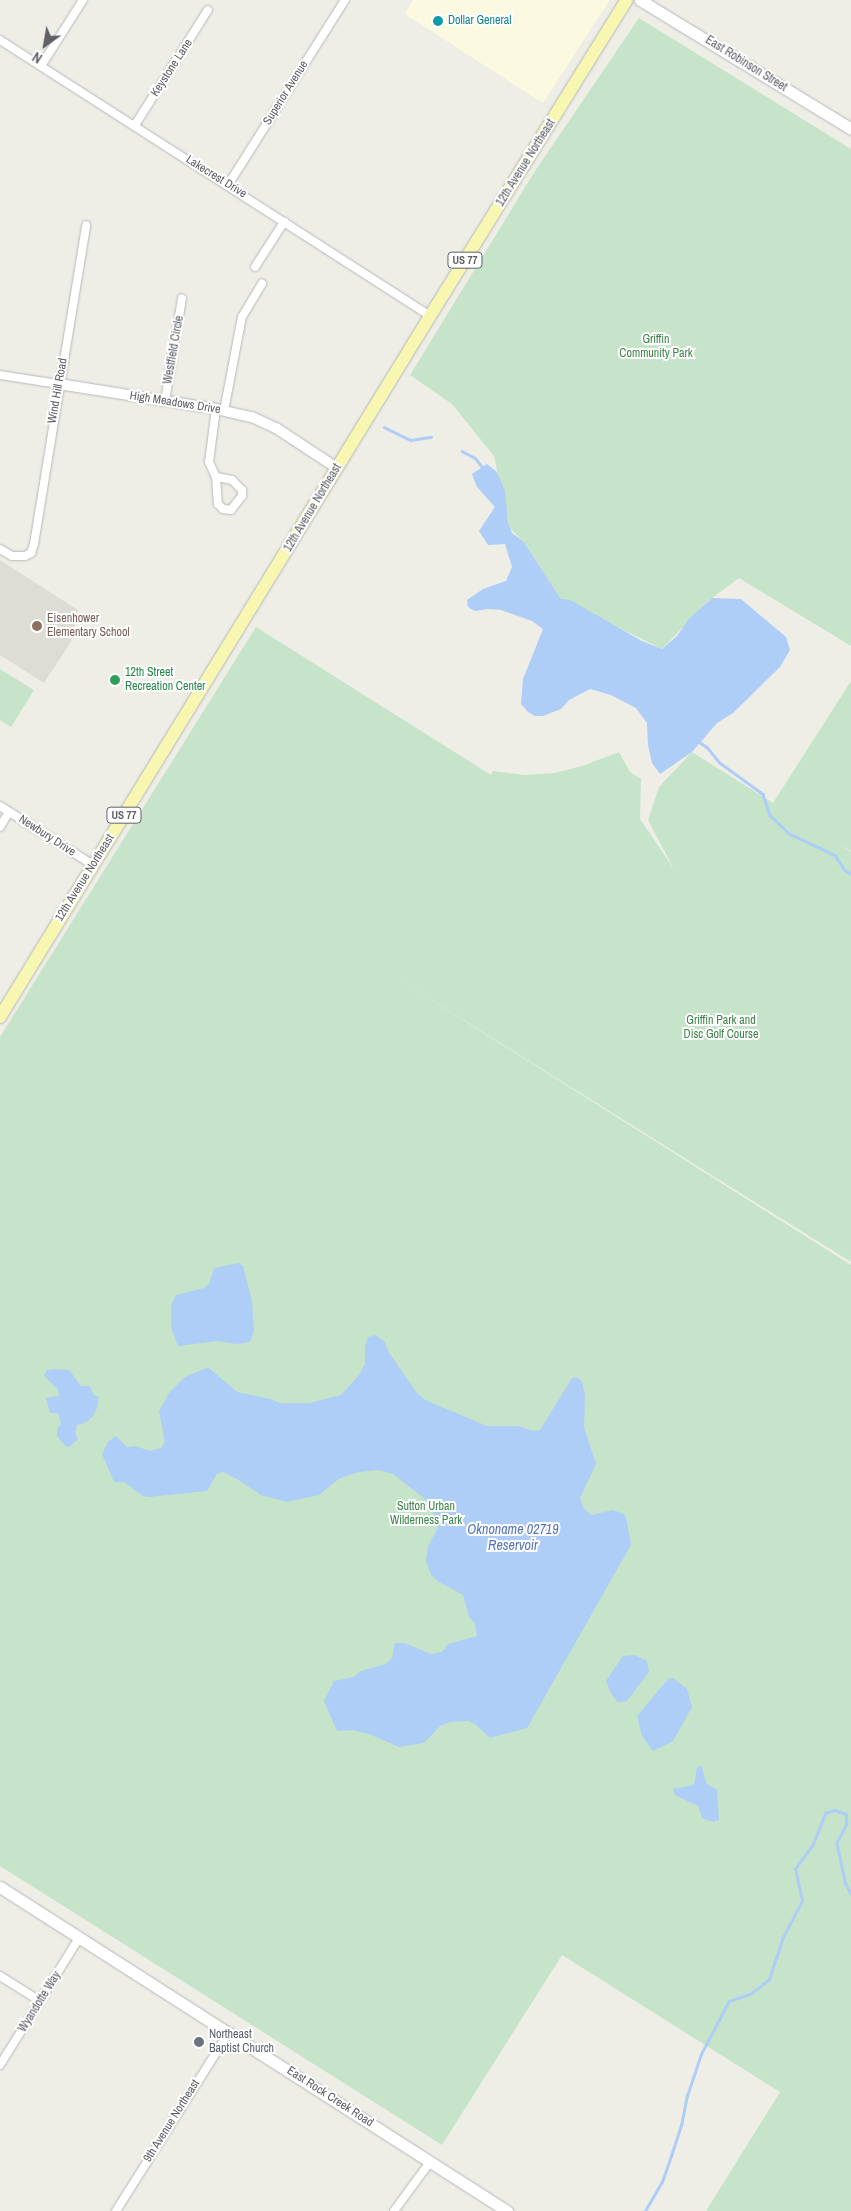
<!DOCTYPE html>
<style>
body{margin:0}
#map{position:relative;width:851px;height:2211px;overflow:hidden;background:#efeee6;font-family:"Archivo Narrow",sans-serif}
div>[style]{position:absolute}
.commercial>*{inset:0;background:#fbf9df}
.education>*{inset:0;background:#deddd5}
.green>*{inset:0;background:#c5e4ca}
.water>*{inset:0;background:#aecdf7}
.stream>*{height:2.5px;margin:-1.25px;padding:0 1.25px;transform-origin:1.25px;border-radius:1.25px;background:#aecdf7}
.roads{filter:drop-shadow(0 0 1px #b6b7bc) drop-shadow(0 0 1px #b6b7bc)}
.minor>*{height:8px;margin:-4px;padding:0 4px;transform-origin:4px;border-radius:4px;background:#fff}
.tertiary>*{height:10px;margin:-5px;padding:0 5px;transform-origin:5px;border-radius:5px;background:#fff}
.secondary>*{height:11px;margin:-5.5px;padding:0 5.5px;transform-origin:5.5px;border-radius:5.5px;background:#fff}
.primary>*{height:12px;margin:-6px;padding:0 6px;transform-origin:6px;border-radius:6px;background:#f8f7b2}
.dots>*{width:14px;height:14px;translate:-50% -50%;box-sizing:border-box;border:2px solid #fff;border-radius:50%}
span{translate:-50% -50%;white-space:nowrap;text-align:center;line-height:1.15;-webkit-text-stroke:4px #fff;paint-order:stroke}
.shield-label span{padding:1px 4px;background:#fff;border:1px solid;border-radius:4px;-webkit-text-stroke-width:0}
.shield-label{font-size:11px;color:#5e6065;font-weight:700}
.culture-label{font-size:12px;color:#0d838f}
.left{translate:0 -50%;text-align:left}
.street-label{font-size:12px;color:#5e6065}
.park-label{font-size:12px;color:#3e844b}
.education-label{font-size:12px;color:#785e54}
.leisure-label{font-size:12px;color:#27864d}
.worship-label{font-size:12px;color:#5b616d}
.water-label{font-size:14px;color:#5275b9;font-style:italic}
.north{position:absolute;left:20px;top:20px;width:50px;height:50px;-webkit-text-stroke:4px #fff;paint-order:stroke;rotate:212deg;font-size:14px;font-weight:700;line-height:20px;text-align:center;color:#5e6065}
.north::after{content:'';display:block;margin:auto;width:18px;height:22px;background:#5e6065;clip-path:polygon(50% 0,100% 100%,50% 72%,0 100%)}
</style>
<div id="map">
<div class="commercial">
<i style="clip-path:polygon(413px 0,606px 0,609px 1px,543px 103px,405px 14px)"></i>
</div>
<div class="education">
<i style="clip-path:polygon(0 560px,78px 610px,71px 642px,44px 683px,0 655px)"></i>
</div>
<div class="green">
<i style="clip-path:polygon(639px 18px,851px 149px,851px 646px,739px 578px,708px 601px,662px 649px,561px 599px,523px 541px,510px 528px,494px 456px,452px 404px,410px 375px,535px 171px)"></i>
<i style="clip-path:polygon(256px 627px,491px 775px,493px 771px,525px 775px,555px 773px,585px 765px,619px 752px,630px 772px,641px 779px,640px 819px,674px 869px,648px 820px,659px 787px,692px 752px,773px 803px,851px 681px,851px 851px,840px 845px,851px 852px,851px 1262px,395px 977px,851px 1265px,851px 2211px,706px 2211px,780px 2092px,562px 1955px,442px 2145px,0 1866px,0 1037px)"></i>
<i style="clip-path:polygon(0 669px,34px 690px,11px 727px,0 720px)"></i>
</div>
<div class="water">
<i style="clip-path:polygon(487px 464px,497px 472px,505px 491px,508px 522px,512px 533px,523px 541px,561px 599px,570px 600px,642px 641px,662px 649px,677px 636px,689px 619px,712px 598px,741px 599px,786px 637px,790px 650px,780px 667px,733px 713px,717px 723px,692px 752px,660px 774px,652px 763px,648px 745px,647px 723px,636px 708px,611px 695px,590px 689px,569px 700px,561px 709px,543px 716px,535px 716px,528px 712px,521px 704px,523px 679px,543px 629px,532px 621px,501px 610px,488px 609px,475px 611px,468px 607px,467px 600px,483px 589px,506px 581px,512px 567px,505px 544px,488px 545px,479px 531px,495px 507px,477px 487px,472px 474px)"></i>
<i style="clip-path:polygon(239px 1263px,243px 1266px,252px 1301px,254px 1331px,250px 1342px,236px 1344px,218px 1341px,178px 1346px,171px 1327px,171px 1305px,176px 1295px,204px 1288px,209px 1284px,214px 1268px)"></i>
<i style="clip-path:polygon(376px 1335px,385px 1342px,388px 1351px,416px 1392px,425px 1400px,487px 1426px,518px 1426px,533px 1431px,540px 1430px,572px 1378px,577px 1377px,582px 1382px,585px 1395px,584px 1427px,596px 1464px,580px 1498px,583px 1507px,591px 1515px,613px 1510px,624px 1514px,626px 1517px,631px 1545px,527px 1728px,490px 1738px,475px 1724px,468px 1721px,450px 1722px,440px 1726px,424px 1743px,399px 1747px,369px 1734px,353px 1730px,338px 1731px,336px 1729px,324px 1701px,334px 1681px,354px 1677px,361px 1671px,386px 1664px,392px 1658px,395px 1643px,404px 1643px,431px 1654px,437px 1653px,442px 1652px,448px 1644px,477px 1636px,475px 1624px,469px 1617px,463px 1595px,439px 1582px,431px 1575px,426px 1561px,428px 1546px,438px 1528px,430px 1503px,393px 1474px,378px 1470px,359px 1472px,340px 1478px,319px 1495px,287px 1502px,261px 1495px,237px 1479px,223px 1472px,217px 1474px,207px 1491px,149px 1497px,143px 1496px,124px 1482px,114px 1482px,102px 1454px,108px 1442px,116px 1436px,127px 1447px,135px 1446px,150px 1451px,161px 1448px,165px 1442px,159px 1411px,169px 1393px,185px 1377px,204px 1369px,209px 1368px,237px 1392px,270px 1399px,280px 1403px,310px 1403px,341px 1395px,359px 1375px,365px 1364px,365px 1347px,368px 1337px)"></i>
<i style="clip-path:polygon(56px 1369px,69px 1370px,81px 1386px,90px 1386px,93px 1395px,99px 1397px,97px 1408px,93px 1416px,87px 1422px,77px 1425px,75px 1433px,78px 1439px,69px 1447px,65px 1446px,57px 1436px,57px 1429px,61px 1424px,58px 1413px,50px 1413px,46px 1398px,59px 1396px,58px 1389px,44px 1376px,47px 1370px)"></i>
<i style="clip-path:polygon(635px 1655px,647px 1661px,649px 1672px,627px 1701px,618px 1702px,611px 1694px,606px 1681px,623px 1656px)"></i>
<i style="clip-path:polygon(673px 1678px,687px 1689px,692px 1707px,673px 1741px,653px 1751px,642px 1736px,637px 1716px,668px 1679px)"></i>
<i style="clip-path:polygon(702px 1766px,706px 1783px,717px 1790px,719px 1820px,715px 1822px,706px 1820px,702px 1817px,698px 1806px,675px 1795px,673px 1789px,694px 1785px,697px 1767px)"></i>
</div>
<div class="stream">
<i style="left:384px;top:427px;width:30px;rotate:26deg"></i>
<i style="left:411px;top:440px;width:20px;rotate:-9deg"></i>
<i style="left:462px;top:451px;width:15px;rotate:28deg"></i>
<i style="left:475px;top:458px;width:14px;rotate:51deg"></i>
<i style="left:698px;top:741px;width:11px;rotate:34deg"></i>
<i style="left:707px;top:747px;width:19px;rotate:51deg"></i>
<i style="left:719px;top:762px;width:54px;rotate:36deg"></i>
<i style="left:763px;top:794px;width:22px;rotate:72deg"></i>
<i style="left:770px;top:815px;width:28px;rotate:44deg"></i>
<i style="left:790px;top:834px;width:50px;rotate:25deg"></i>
<i style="left:835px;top:855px;width:17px;rotate:57deg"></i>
<i style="left:844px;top:869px;width:9px;rotate:36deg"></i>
<i style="left:645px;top:2211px;width:34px;rotate:-60deg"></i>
<i style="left:662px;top:2182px;width:28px;rotate:-71deg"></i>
<i style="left:671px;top:2156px;width:32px;rotate:-72deg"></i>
<i style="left:681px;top:2126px;width:31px;rotate:-79deg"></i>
<i style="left:687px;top:2096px;width:44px;rotate:-71.6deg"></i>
<i style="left:701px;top:2054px;width:60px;rotate:-62.2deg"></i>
<i style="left:729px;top:2001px;width:24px;rotate:-19deg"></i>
<i style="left:752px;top:1993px;width:22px;rotate:-39deg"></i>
<i style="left:769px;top:1979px;width:44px;rotate:-71.6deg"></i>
<i style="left:783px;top:1937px;width:41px;rotate:-62.2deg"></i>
<i style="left:802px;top:1901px;width:33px;rotate:-102deg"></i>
<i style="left:795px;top:1869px;width:29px;rotate:-54deg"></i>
<i style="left:812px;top:1846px;width:35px;rotate:-68deg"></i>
<i style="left:825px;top:1813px;width:10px;rotate:-17deg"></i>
<i style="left:835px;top:1810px;width:12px;rotate:20deg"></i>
<i style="left:846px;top:1814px;width:10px;rotate:84deg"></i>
<i style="left:847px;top:1824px;width:21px;rotate:118deg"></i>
<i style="left:837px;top:1843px;width:40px;rotate:78deg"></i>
<i style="left:845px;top:1882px;width:13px;rotate:63deg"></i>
</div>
<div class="roads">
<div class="minor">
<i style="left:0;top:40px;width:511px;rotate:32.69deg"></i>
<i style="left:41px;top:66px;width:78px;rotate:-57.5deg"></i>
<i style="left:135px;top:125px;width:136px;rotate:-57.6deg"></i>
<i style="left:228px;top:185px;width:219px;rotate:-57.7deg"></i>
<i style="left:255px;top:267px;width:54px;rotate:-57.2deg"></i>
<i style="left:0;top:375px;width:60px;rotate:8.7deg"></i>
<i style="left:165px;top:401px;width:104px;rotate:-80.6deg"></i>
<i style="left:216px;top:409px;width:53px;rotate:97.5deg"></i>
<i style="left:209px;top:462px;width:17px;rotate:65deg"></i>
<i style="left:216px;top:477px;width:27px;rotate:86deg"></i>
<i style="left:218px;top:504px;width:7px;rotate:45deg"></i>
<i style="left:223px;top:509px;width:8px;rotate:7deg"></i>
<i style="left:231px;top:510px;width:18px;rotate:-52deg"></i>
<i style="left:242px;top:496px;width:6px;rotate:-90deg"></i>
<i style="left:242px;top:490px;width:14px;rotate:-135deg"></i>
<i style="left:232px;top:480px;width:16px;rotate:-169deg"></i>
<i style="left:224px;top:411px;width:96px;rotate:-79.2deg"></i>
<i style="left:242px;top:317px;width:39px;rotate:-59deg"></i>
<i style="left:0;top:549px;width:14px;rotate:30deg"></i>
<i style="left:12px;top:556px;width:13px"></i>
<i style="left:25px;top:556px;width:7px;rotate:-27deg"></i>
<i style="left:31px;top:553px;width:9px;rotate:-72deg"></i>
<i style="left:34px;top:544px;width:323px;rotate:-80.7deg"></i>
<i style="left:0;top:806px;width:110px;rotate:32.4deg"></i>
<i style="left:0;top:827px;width:17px;rotate:-59deg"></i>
<i style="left:0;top:1976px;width:47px;rotate:32deg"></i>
<i style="left:0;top:2065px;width:150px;rotate:-58.1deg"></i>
<i style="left:116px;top:2211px;width:212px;rotate:-57.7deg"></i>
<i style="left:394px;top:2211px;width:61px;rotate:-53.7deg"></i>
</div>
<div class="tertiary">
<i style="left:59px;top:384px;width:159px;rotate:9deg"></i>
<i style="left:216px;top:409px;width:37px;rotate:13deg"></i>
<i style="left:252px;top:417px;width:26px;rotate:25deg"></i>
<i style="left:276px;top:428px;width:73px;rotate:33.3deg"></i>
</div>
<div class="secondary">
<i style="left:640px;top:0;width:247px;rotate:31.4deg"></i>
<i style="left:0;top:1887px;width:602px;rotate:32.58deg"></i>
</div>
<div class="primary">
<i style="left:0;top:1017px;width:822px;rotate:-58.47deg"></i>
<i style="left:430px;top:316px;width:372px;rotate:-58.1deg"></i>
</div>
</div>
<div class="dots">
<i style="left:438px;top:21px;background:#0f9aa8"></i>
<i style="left:37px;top:626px;background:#8d6e63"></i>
<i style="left:115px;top:680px;background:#2e9e5b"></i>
<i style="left:199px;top:2042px;background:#6b7280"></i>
</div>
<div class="shield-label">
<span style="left:465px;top:260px">US 77</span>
<span style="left:124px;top:815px">US 77</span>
</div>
<div class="culture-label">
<span class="left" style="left:448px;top:21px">Dollar General</span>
</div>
<div class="street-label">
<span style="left:746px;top:64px;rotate:32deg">East Robinson Street</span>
<span style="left:172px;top:68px;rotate:-57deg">Keystone Lane</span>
<span style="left:286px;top:93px;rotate:-58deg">Superior Avenue</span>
<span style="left:526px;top:163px;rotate:-58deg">12th Avenue Northeast</span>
<span style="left:216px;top:177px;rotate:32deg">Lakecrest Drive</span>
<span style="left:174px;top:350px;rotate:-80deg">Westfield Circle</span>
<span style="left:58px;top:391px;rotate:-80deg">Wind Hill Road</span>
<span style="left:175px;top:403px;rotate:9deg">High Meadows Drive</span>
<span style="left:313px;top:508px;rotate:-59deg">12th Avenue Northeast</span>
<span style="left:47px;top:836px;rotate:33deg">Newbury Drive</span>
<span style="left:85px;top:878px;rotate:-58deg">12th Avenue Northeast</span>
<span style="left:40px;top:2002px;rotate:-58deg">Wyandotte Way</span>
<span style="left:330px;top:2097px;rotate:33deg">East Rock Creek Road</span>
<span style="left:172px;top:2121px;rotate:-58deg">9th Avenue Northeast</span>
</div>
<div class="park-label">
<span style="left:656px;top:347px">Griffin<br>Community Park</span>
<span style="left:721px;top:1028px">Griffin Park and<br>Disc Golf Course</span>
<span style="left:426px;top:1514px">Sutton Urban<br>Wilderness Park</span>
</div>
<div class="education-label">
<span class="left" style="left:47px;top:626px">Eisenhower<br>Elementary School</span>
</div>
<div class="leisure-label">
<span class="left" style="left:125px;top:680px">12th Street<br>Recreation Center</span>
</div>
<div class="worship-label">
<span class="left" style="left:209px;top:2042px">Northeast<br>Baptist Church</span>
</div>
<div class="water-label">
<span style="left:513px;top:1537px">Oknoname 02719<br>Reservoir</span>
</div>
<div class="north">N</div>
</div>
